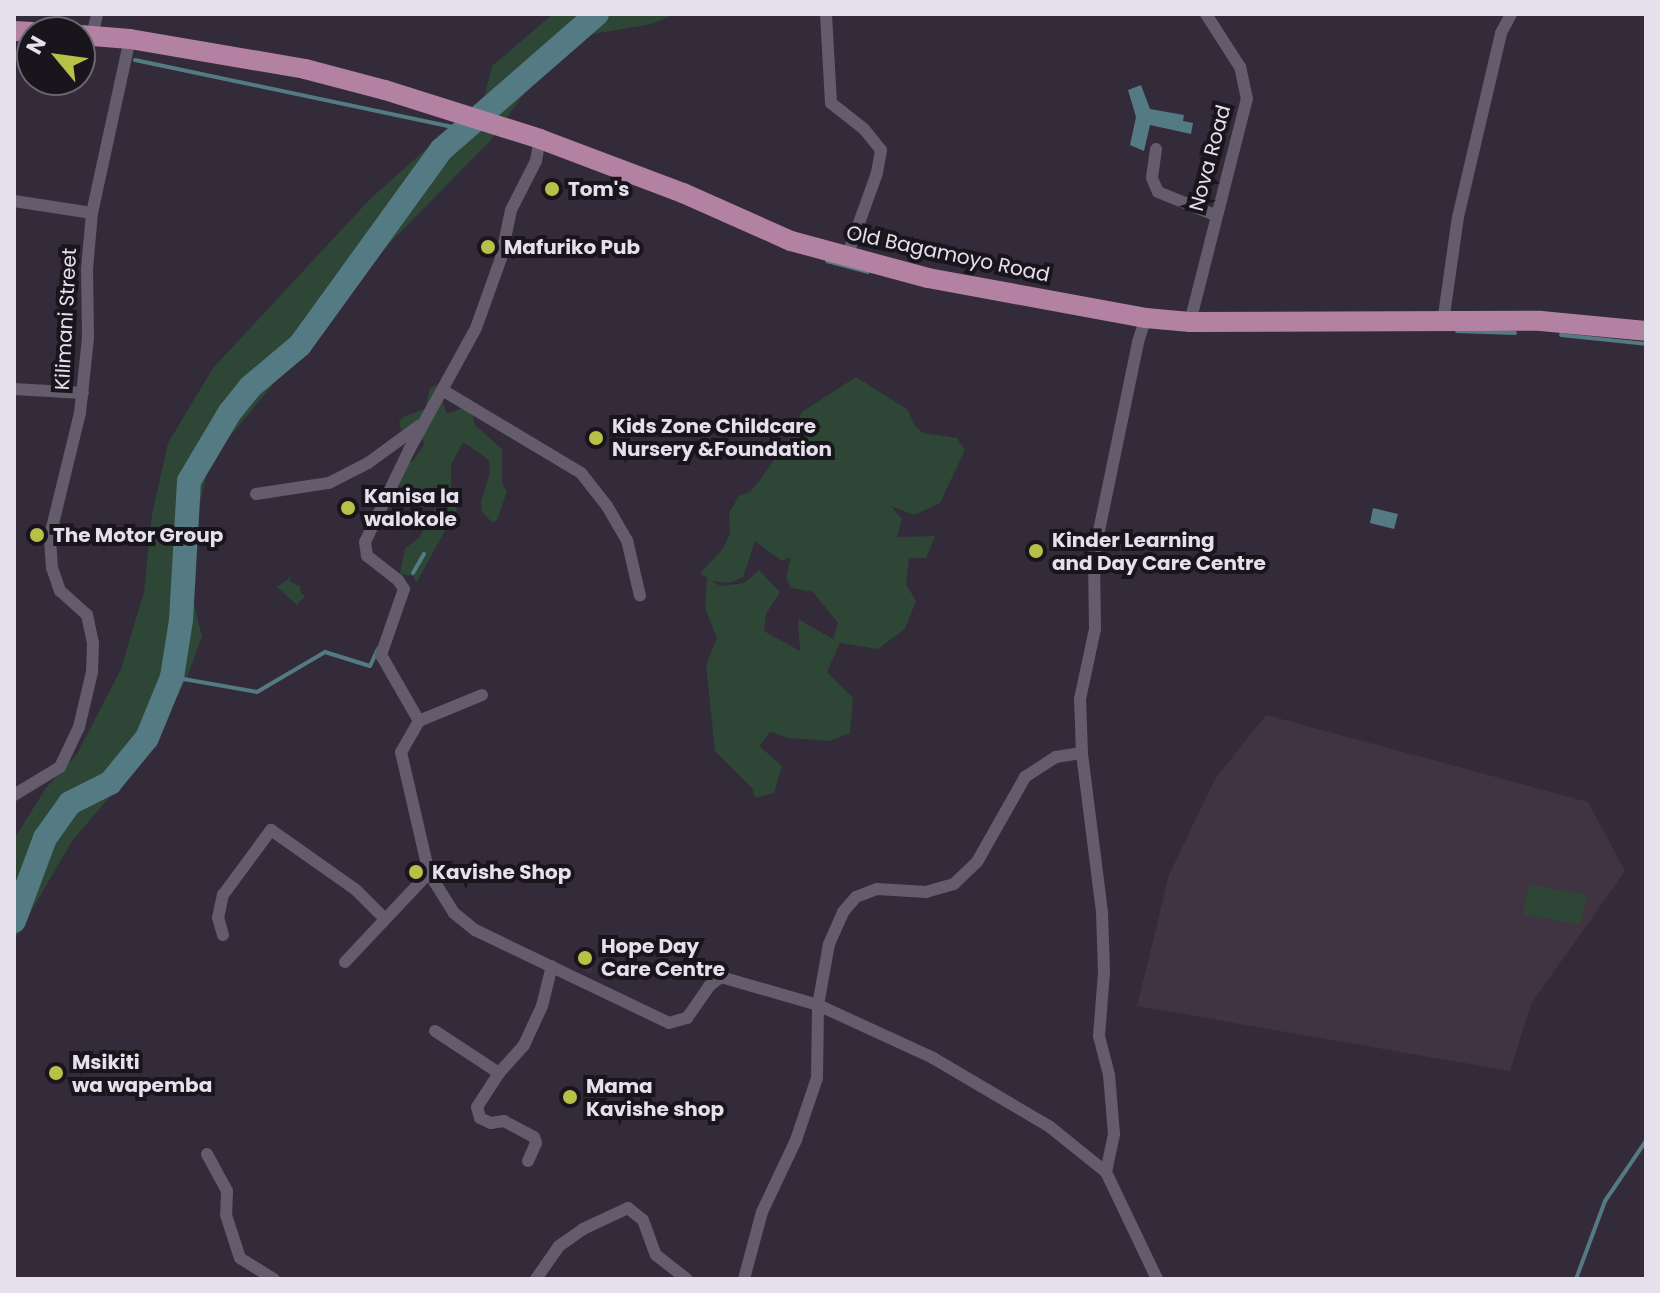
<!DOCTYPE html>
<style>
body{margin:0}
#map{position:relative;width:1660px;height:1293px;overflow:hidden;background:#332a3a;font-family:Poppins,sans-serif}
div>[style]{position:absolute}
.built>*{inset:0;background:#3d3147}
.industrial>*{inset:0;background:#413442}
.green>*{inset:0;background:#2d4635}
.water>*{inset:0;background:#547a84}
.stream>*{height:4px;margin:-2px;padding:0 2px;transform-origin:2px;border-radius:2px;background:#547a84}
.river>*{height:24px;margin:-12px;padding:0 12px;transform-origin:12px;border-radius:12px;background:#547a84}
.street>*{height:12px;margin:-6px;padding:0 6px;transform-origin:6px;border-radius:6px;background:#645b6d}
.primary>*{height:20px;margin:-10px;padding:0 10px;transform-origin:10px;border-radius:10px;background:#b382a2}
.dots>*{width:22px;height:22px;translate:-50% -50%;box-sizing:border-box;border:4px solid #18151c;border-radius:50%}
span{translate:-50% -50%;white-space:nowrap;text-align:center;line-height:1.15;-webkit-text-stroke:8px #18151c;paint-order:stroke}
.street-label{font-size:20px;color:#e5e0eb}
.poi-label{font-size:20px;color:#e5e0eb;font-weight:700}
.left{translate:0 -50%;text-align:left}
.frame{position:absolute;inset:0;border:16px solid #e5e0eb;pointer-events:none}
.north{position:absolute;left:16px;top:16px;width:80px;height:80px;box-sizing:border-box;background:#18151c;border:2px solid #6a666f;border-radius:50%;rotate:299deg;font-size:22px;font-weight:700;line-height:32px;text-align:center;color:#e5e0eb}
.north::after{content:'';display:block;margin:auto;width:28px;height:36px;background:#b8c147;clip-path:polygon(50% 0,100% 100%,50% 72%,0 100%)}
</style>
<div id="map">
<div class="built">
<i style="clip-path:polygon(583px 948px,595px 953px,591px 974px,575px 966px)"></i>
</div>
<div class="industrial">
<i style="clip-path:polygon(1266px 715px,1588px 802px,1625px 871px,1531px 1004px,1510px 1071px,1137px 1006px,1169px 875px,1215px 779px)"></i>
</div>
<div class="green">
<i style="clip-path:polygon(553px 14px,675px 14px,652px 24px,593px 34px,536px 77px,490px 141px,388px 245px,209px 462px,186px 572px,202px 636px,187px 678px,145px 756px,72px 841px,14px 941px,14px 839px,46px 788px,77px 754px,121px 669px,144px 592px,152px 514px,168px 443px,213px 368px,371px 198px,484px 98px,492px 66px)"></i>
<i style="clip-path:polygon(evenodd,856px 377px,907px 409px,915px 426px,923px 433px,957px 438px,965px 450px,940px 503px,914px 515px,891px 506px,902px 519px,897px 537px,935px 536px,926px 558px,909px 558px,906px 584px,916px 601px,905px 629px,878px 649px,840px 643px,827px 672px,853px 698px,850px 733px,829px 741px,789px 738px,770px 732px,759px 746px,782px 766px,774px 793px,755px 798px,752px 788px,715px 751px,706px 665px,717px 638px,705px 608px,707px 578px,700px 573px,722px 550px,730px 533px,729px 513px,739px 496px,750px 492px,759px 481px,786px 443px,802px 412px,856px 377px,755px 541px,782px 561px,791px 557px,786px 577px,791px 588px,813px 592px,838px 623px,833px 639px,798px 619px,800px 651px,764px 631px,766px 614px,780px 592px,759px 570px,744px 583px,721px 586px,712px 581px,730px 583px,743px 577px,755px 541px)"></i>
<i style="clip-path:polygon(436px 385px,443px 385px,443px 403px,447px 414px,463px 408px,472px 411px,475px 425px,502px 449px,502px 483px,507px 491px,497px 520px,493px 523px,482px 512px,481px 501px,490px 473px,489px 460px,463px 442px,451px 465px,451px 503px,457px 509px,416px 583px,413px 576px,400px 574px,405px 548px,419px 538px,435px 508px,401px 487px,395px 477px,405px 460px,412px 462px,424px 445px,422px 437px,401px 430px,399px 422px,403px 417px,425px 409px,430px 388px)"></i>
<i style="clip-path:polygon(292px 576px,289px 581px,301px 587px,300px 592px,305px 596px,297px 605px,277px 587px)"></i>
<i style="clip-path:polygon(1529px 884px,1587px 895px,1580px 925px,1523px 914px)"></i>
</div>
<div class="water">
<i style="clip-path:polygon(1141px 85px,1150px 109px,1184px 115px,1183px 121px,1193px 123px,1191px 134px,1150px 125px,1144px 151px,1130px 145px,1136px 117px,1128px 90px)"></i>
<i style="clip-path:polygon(1373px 508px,1398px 514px,1394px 529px,1370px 523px)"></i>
</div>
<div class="stream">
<i style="left:135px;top:60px;width:338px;rotate:11.9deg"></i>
<i style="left:827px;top:261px;width:42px;rotate:15deg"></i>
<i style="left:1457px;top:331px;width:58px;rotate:2deg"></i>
<i style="left:1561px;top:335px;width:85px;rotate:6deg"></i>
<i style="left:413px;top:573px;width:22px;rotate:-60deg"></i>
<i style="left:172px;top:677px;width:86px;rotate:10deg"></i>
<i style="left:257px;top:692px;width:79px;rotate:-30.5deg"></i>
<i style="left:325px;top:652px;width:47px;rotate:17.3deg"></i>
<i style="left:370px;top:666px;width:19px;rotate:-65deg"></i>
<i style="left:1576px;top:1279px;width:83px;rotate:-69.6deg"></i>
<i style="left:1605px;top:1201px;width:73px;rotate:-55.7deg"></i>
</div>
<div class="river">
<i style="left:14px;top:921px;width:89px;rotate:-69.5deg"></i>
<i style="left:45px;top:838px;width:43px;rotate:-54.5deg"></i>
<i style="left:70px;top:803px;width:45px;rotate:-26.6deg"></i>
<i style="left:110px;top:783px;width:58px;rotate:-50.6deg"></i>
<i style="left:147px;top:738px;width:66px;rotate:-67.7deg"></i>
<i style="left:172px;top:677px;width:58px;rotate:-81deg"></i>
<i style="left:181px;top:620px;width:139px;rotate:-86.7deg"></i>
<i style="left:189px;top:481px;width:80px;rotate:-59.3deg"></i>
<i style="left:230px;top:412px;width:32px;rotate:-51deg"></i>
<i style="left:250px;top:387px;width:65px;rotate:-40deg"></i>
<i style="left:300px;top:345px;width:241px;rotate:-54.1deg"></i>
<i style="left:441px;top:150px;width:207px;rotate:-41.1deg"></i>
</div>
<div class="street">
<i style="left:826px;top:14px;width:89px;rotate:86.8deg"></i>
<i style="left:831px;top:103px;width:42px;rotate:38.2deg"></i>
<i style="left:864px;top:129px;width:27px;rotate:51deg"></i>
<i style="left:881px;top:150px;width:23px;rotate:100deg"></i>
<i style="left:877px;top:173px;width:91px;rotate:109.8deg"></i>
<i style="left:92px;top:36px;width:23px;rotate:-77deg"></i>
<i style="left:1156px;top:149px;width:29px;rotate:98deg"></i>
<i style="left:1152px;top:178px;width:15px;rotate:67deg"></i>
<i style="left:1158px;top:192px;width:61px;rotate:22deg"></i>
<i style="left:14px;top:201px;width:79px;rotate:8.7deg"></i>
<i style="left:1190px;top:322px;width:230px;rotate:-75.7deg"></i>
<i style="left:1247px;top:99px;width:33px;rotate:-102deg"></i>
<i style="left:1240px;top:67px;width:63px;rotate:-122.7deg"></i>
<i style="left:1443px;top:322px;width:106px;rotate:-81.9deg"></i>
<i style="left:1458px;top:217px;width:189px;rotate:-76.8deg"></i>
<i style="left:1501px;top:33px;width:21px;rotate:-62deg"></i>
<i style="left:14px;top:389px;width:69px;rotate:3.3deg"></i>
<i style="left:444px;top:391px;width:160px;rotate:30.9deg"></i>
<i style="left:581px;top:473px;width:42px;rotate:51.8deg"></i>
<i style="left:607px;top:506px;width:39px;rotate:60deg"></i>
<i style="left:627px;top:540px;width:57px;rotate:76.9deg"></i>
<i style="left:256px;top:494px;width:74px;rotate:-8.6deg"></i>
<i style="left:329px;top:483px;width:44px;rotate:-27.1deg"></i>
<i style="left:368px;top:463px;width:63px;rotate:-36deg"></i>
<i style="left:482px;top:695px;width:68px;rotate:157.6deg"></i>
<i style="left:419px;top:721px;width:36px;rotate:120deg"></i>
<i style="left:401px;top:752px;width:124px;rotate:77deg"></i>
<i style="left:429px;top:873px;width:47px;rotate:58deg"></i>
<i style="left:454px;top:913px;width:27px;rotate:39deg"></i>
<i style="left:475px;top:930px;width:215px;rotate:25.6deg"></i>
<i style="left:669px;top:1023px;width:19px;rotate:-16deg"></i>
<i style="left:687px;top:1018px;width:39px;rotate:-55deg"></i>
<i style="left:709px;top:986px;width:15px;rotate:-37deg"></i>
<i style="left:721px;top:977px;width:101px;rotate:16.1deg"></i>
<i style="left:818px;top:1005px;width:127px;rotate:24.7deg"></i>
<i style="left:933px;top:1058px;width:136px;rotate:30.5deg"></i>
<i style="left:1050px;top:1127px;width:72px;rotate:38.8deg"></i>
<i style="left:1106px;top:1172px;width:119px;rotate:64.5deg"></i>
<i style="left:419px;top:721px;width:76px;rotate:-119.9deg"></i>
<i style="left:381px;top:655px;width:70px;rotate:-70.8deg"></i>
<i style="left:404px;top:589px;width:11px;rotate:-124deg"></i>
<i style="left:398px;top:580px;width:39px;rotate:-142deg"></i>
<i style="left:367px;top:556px;width:14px;rotate:-98deg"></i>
<i style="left:365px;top:542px;width:102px;rotate:-64.4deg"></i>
<i style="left:409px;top:450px;width:139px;rotate:-61.2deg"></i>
<i style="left:476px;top:328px;width:74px;rotate:-70.3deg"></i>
<i style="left:501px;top:258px;width:49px;rotate:-78.2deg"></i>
<i style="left:511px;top:210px;width:55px;rotate:-63deg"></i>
<i style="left:536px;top:161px;width:22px;rotate:-80deg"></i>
<i style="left:14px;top:795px;width:54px;rotate:-31.3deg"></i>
<i style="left:60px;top:767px;width:44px;rotate:-64.6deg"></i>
<i style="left:79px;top:727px;width:57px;rotate:-76.7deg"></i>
<i style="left:92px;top:672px;width:29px;rotate:-88deg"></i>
<i style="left:93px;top:643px;width:29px;rotate:-102deg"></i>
<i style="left:87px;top:615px;width:36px;rotate:-138deg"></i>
<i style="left:60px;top:591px;width:24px;rotate:-109deg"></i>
<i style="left:52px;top:568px;width:32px;rotate:-94deg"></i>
<i style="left:50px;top:536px;width:127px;rotate:-76.3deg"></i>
<i style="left:80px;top:413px;width:75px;rotate:-83.9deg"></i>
<i style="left:88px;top:338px;width:69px;rotate:-90.8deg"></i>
<i style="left:87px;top:269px;width:56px;rotate:-84.9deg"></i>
<i style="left:92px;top:213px;width:178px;rotate:-77.7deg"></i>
<i style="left:223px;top:935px;width:18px;rotate:-106deg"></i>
<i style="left:218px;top:918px;width:24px;rotate:-78deg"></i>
<i style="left:223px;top:895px;width:81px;rotate:-53.6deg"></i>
<i style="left:271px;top:830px;width:104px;rotate:35.2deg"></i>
<i style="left:356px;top:890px;width:40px;rotate:45deg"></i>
<i style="left:345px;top:962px;width:122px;rotate:-46.7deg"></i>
<i style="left:435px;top:1031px;width:77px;rotate:33.3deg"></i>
<i style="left:207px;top:1154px;width:42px;rotate:61.6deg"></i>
<i style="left:227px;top:1191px;width:24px;rotate:92deg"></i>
<i style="left:226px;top:1215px;width:45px;rotate:72deg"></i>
<i style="left:240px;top:1258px;width:40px;rotate:32deg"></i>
<i style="left:528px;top:1161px;width:20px;rotate:-66deg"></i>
<i style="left:536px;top:1143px;width:6px;rotate:-108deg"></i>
<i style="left:534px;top:1137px;width:34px;rotate:-152deg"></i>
<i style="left:504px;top:1121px;width:13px;rotate:171deg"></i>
<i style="left:491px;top:1123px;width:12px;rotate:-156deg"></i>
<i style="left:480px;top:1118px;width:11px;rotate:-105deg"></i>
<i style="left:477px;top:1107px;width:40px;rotate:-57.1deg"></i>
<i style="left:499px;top:1073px;width:38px;rotate:-48deg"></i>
<i style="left:524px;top:1045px;width:43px;rotate:-65.2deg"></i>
<i style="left:542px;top:1006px;width:41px;rotate:-76deg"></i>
<i style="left:1106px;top:1172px;width:39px;rotate:-78deg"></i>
<i style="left:1114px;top:1134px;width:59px;rotate:-94.8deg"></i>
<i style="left:1109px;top:1075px;width:40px;rotate:-104.4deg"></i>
<i style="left:1099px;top:1036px;width:64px;rotate:-85.5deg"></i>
<i style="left:1104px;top:972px;width:60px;rotate:-91.9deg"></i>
<i style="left:1102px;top:912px;width:160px;rotate:-97.2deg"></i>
<i style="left:1082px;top:753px;width:54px;rotate:-92.1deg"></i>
<i style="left:1080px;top:699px;width:72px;rotate:-77.9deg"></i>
<i style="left:1095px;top:629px;width:74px;rotate:-90.8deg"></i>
<i style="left:1094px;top:555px;width:217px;rotate:-78.3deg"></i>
<i style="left:1138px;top:342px;width:25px;rotate:-72deg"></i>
<i style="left:536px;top:1279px;width:40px;rotate:-55.1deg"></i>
<i style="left:559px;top:1246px;width:29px;rotate:-35deg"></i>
<i style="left:583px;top:1229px;width:50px;rotate:-25deg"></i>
<i style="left:628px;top:1208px;width:19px;rotate:39deg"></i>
<i style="left:643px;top:1220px;width:37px;rotate:70deg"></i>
<i style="left:656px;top:1255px;width:39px;rotate:38deg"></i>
<i style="left:744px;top:1279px;width:69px;rotate:-75deg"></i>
<i style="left:762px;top:1212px;width:80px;rotate:-64.7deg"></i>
<i style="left:796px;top:1140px;width:65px;rotate:-71.3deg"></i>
<i style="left:817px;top:1078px;width:73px;rotate:-89.2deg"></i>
<i style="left:818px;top:1005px;width:62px;rotate:-79.8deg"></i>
<i style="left:829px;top:944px;width:35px;rotate:-66deg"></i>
<i style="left:843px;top:912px;width:20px;rotate:-49deg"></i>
<i style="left:856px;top:897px;width:22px;rotate:-21deg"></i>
<i style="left:877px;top:889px;width:49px;rotate:3.5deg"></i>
<i style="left:926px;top:892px;width:29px;rotate:-16deg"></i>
<i style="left:954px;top:884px;width:32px;rotate:-44deg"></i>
<i style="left:977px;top:862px;width:98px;rotate:-60.5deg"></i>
<i style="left:1025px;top:777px;width:37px;rotate:-33deg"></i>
<i style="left:1056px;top:757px;width:26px;rotate:-9deg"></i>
</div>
<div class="primary">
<i style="left:14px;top:31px;width:18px;rotate:3deg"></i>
<i style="left:80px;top:35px;width:50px;rotate:4.6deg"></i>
<i style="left:130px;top:39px;width:178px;rotate:9.7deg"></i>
<i style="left:305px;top:69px;width:83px;rotate:14.7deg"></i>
<i style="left:385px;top:90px;width:163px;rotate:17.5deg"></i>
<i style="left:540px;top:139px;width:153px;rotate:20.7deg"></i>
<i style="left:683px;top:193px;width:118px;rotate:24deg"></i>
<i style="left:791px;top:241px;width:142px;rotate:15.1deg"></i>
<i style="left:928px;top:278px;width:222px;rotate:10.4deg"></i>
<i style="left:1146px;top:318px;width:44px;rotate:5.2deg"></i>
<i style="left:1190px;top:322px;width:351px;rotate:-0.2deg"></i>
<i style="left:1541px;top:321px;width:105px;rotate:5.4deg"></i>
</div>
<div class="dots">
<i style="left:552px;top:189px;background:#b8c147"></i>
<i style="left:488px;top:247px;background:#b8c147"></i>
<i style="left:596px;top:438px;background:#b8c147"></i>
<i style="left:348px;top:508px;background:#b8c147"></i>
<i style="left:37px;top:535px;background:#b8c147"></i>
<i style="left:1036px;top:551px;background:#b8c147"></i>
<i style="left:416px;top:872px;background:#b8c147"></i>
<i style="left:585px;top:958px;background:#b8c147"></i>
<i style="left:56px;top:1073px;background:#b8c147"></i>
<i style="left:570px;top:1097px;background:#b8c147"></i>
</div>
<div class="street-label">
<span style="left:1210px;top:158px;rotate:-75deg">Nova Road</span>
<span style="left:948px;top:254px;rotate:12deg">Old Bagamoyo Road</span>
<span style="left:66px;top:319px;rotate:-87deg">Kilimani Street</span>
</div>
<div class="poi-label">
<span class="left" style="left:568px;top:189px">Tom's</span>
<span class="left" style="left:504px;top:247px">Mafuriko Pub</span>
<span class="left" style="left:612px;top:438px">Kids Zone Childcare<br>Nursery &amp;Foundation</span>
<span class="left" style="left:364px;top:508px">Kanisa la<br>walokole</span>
<span class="left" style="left:53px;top:535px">The Motor Group</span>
<span class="left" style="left:1052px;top:552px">Kinder Learning<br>and Day Care Centre</span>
<span class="left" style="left:432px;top:872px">Kavishe Shop</span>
<span class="left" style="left:601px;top:958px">Hope Day<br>Care Centre</span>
<span class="left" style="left:72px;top:1074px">Msikiti<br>wa wapemba</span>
<span class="left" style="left:586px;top:1098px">Mama<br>Kavishe shop</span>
</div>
<div class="frame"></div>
<div class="north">N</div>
</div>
